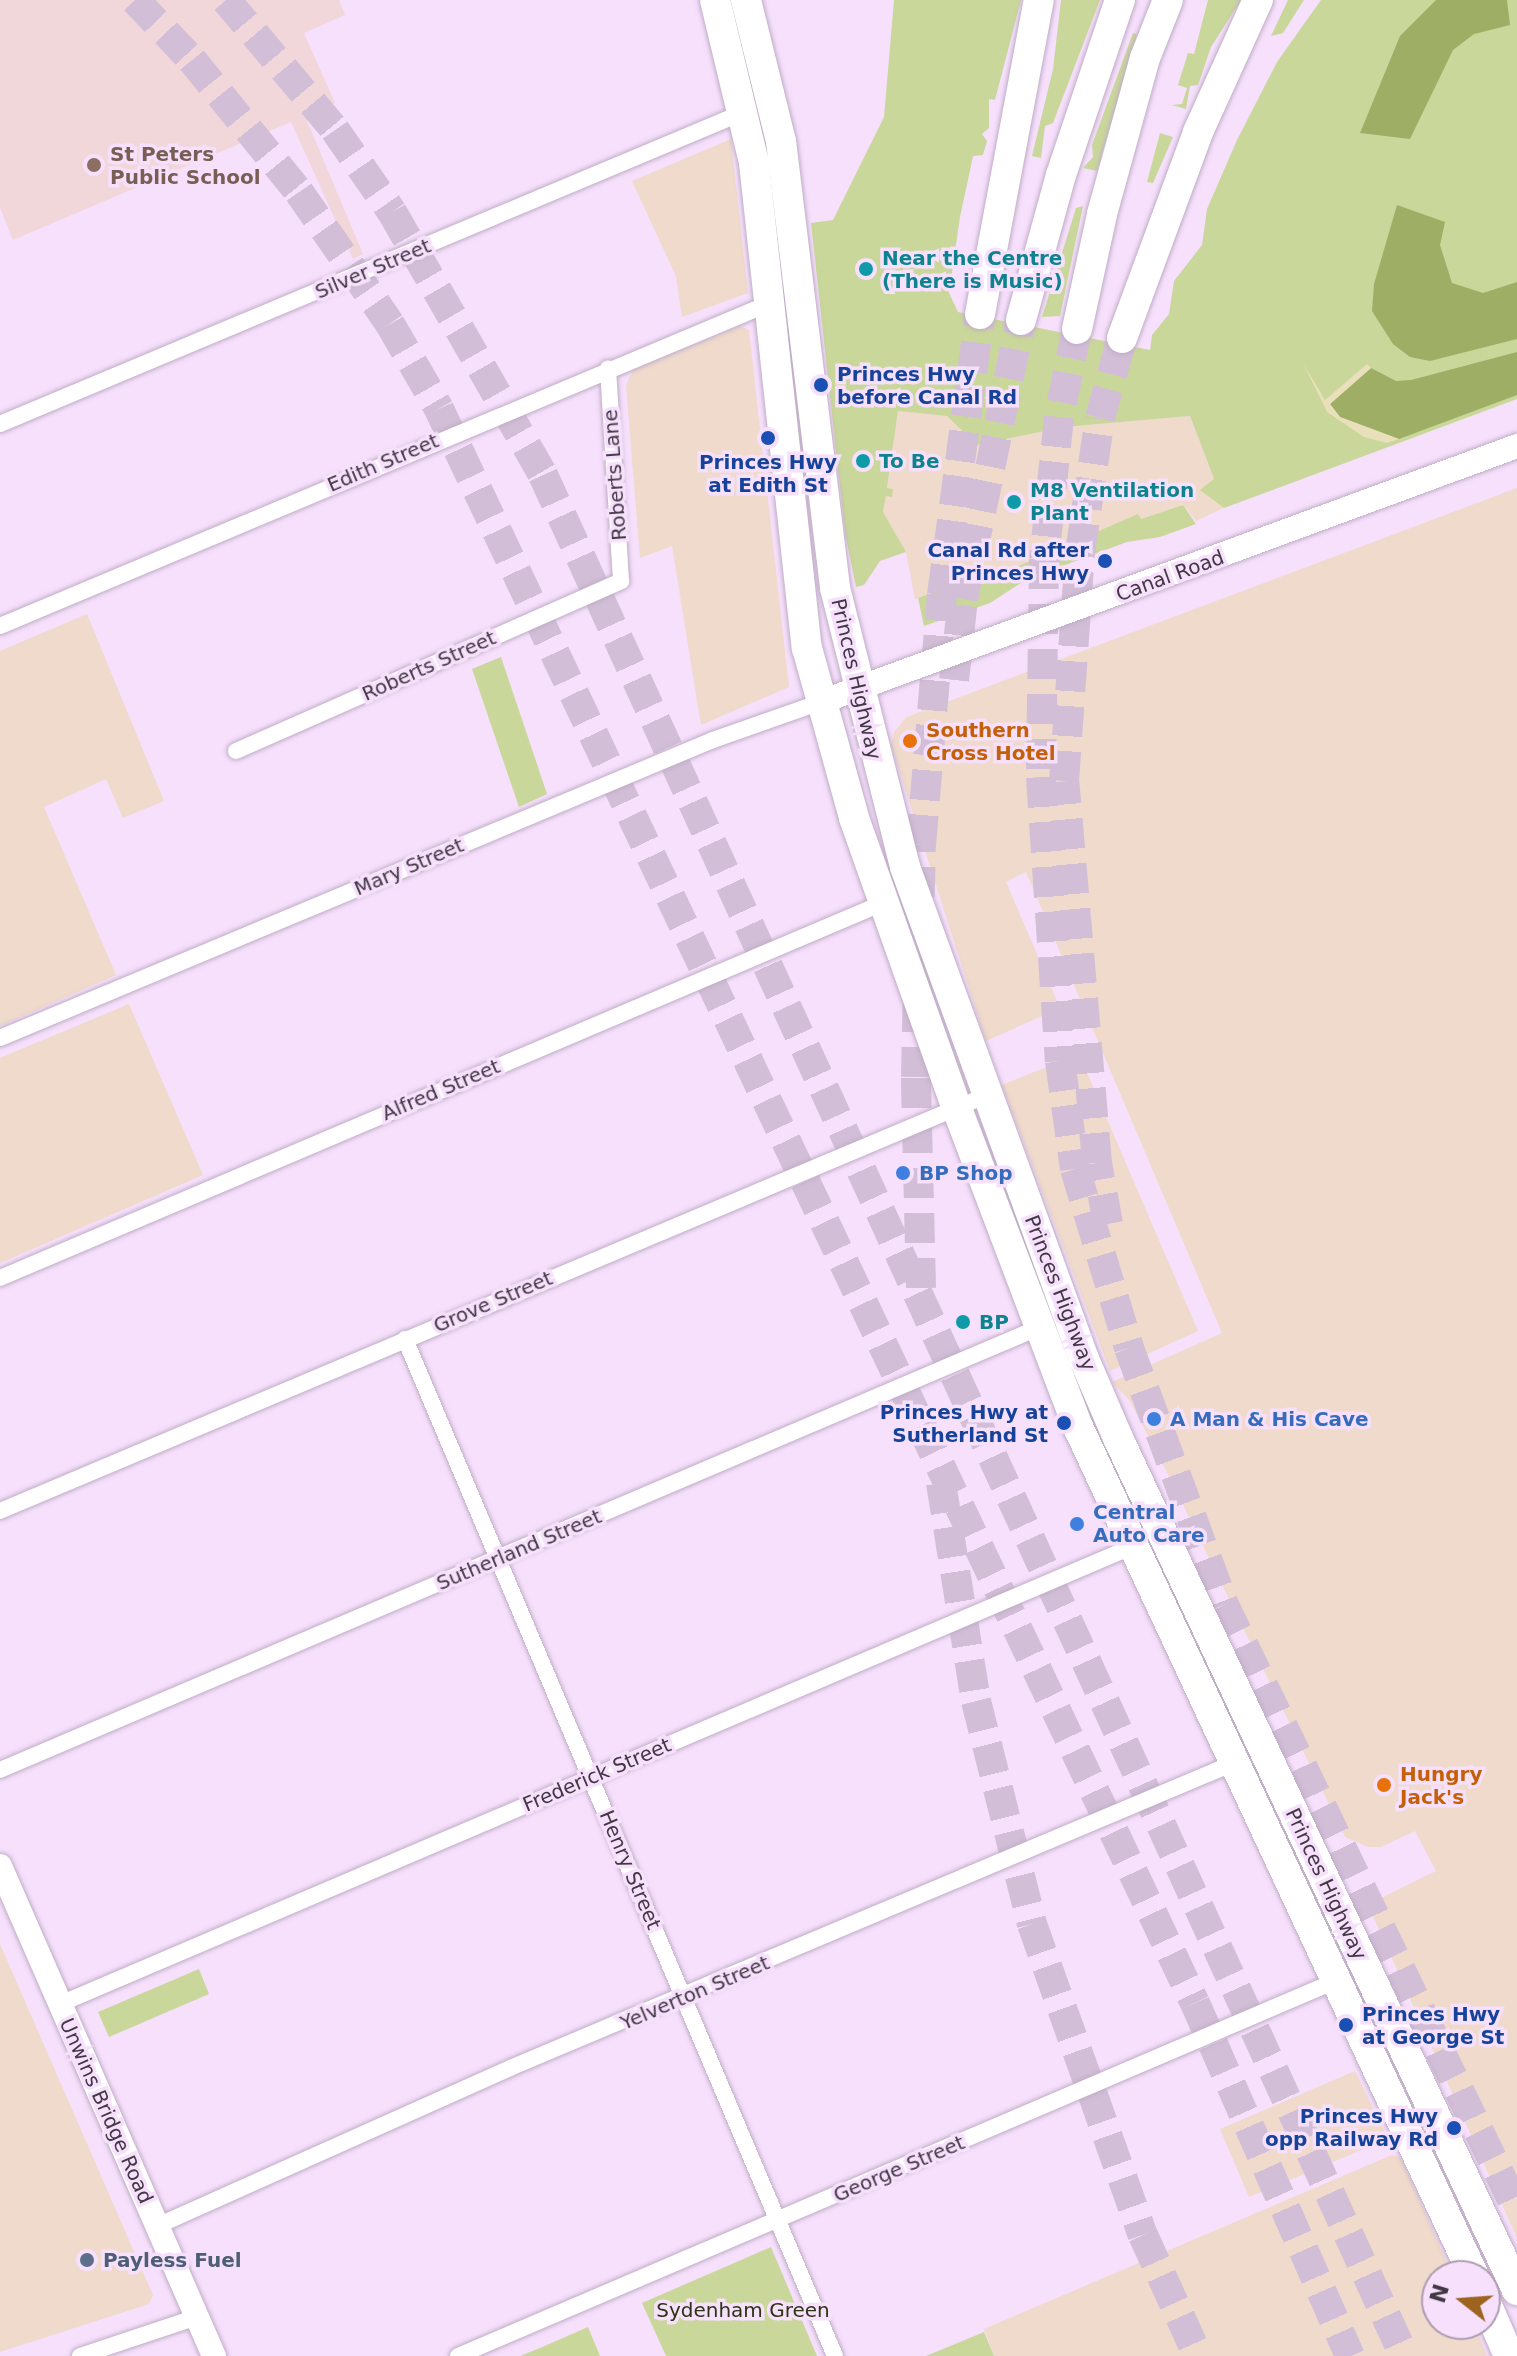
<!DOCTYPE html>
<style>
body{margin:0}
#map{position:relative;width:1517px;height:2356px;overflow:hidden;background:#f6e0fc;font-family:"DejaVu Sans",sans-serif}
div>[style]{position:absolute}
.industrial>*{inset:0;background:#efdacc}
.education>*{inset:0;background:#f2d7da}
.green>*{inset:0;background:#c9d79a}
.forest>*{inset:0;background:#9fae65}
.sand>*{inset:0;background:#e9dfba}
.highway-tunnel>*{height:30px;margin-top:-15px;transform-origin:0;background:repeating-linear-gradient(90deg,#d2bed7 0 30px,transparent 0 45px)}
.roads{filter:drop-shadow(0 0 2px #c0acc6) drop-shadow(0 0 2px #c0acc6)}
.street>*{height:16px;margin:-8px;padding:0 8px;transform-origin:8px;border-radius:8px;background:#fff}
.secondary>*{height:24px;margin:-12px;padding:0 12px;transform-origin:12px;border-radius:12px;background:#fff}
.highway>*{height:30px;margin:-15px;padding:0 15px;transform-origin:15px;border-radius:15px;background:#fff}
.dots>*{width:22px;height:22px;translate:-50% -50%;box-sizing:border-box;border:4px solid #f6e0fc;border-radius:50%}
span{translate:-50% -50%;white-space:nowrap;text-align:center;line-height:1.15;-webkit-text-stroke:7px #f6e0fc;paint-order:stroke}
.education-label{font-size:20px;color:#785e54;font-weight:700}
.left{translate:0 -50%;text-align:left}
.culture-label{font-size:20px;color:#0d838f;font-weight:700}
.street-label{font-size:20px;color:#413843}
.transit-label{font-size:20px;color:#164399;font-weight:700}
.right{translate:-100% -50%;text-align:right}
.food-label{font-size:20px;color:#c56008;font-weight:700}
.shop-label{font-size:20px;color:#366cbe;font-weight:700}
.service-label{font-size:20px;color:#4e5e75;font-weight:700}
.park-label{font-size:20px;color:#2d3413}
.north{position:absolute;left:1421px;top:2260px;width:80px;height:80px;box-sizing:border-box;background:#f6e0fc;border:2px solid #ae9db2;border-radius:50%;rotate:287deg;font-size:22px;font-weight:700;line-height:32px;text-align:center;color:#413843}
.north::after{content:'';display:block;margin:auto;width:28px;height:36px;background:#9c641f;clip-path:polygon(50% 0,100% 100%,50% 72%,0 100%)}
</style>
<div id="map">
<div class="industrial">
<i style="clip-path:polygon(731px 139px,748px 293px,682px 317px,676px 276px,632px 181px)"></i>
<i style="clip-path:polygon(740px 326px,749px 330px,789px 687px,701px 725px,672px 546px,640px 558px,626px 385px,633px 370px)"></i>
<i style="clip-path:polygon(898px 411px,947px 416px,977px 445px,1064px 427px,1190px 416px,1214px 480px,1201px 490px,1224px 508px,1196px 521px,1183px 505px,1140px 519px,1138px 515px,992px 577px,989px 571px,915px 599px,906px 553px,883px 512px,886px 496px,892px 496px,892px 490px,887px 489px)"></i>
<i style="clip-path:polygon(1517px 488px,1517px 2238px,1372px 1914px,1377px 1900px,1436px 1871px,1415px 1831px,1381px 1847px,1368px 1847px,1345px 1837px,1172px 1482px,1130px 1401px,1112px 1382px,1222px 1333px,1026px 872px,1006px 882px,1060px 1008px,986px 1041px,891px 745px,894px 732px,907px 717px)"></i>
<i style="clip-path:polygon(87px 614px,164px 801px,123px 818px,106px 779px,44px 807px,116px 975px,0 1026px,0 651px)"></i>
<i style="clip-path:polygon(129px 1004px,203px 1175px,0 1263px,0 1058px)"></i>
<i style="clip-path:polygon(1079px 1054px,1198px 1331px,1110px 1371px,1002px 1085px)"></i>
<i style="clip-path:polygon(0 1944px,153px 2295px,149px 2304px,0 2352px)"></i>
<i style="clip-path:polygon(1355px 2071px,1388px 2139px,1249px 2197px,1220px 2129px)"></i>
<i style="clip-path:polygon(1392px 2155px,1401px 2158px,1453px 2276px,1437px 2276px,1437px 2324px,1474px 2324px,1487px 2356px,994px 2356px,984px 2329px)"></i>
</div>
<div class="education">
<i style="clip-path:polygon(0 0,339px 0,345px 15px,304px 33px,335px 103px,305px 116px,363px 254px,353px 259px,291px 122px,13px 240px,0 208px)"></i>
</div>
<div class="green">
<i style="clip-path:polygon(894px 0,1021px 0,995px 100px,989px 99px,989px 128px,982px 134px,987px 141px,983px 155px,973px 156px,960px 217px,949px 293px,958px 312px,1150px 350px,1152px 335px,1169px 314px,1174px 281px,1202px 245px,1207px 209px,1237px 140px,1277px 62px,1321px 0,1517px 0,1517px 399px,1224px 508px,1200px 490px,1214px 479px,1190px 416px,1064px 427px,977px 445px,947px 416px,898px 411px,887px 488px,893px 489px,892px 497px,886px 496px,883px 512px,906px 552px,880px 561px,864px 585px,856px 587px,845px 533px,811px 223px,833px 220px,884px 117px)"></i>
<i style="clip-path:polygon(1061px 0,1100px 0,1053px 123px,1045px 126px,1041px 158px,1032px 156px,1053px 69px)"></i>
<i style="clip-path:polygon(1208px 0,1241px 0,1211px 47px,1198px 85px,1190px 86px,1186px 109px,1172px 105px,1182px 104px,1187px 88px,1178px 85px,1188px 53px,1194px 54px)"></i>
<i style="clip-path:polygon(1288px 0,1304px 0,1283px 33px,1271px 36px)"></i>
<i style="clip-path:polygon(1133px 33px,1137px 34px,1097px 171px,1083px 168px,1093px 157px,1092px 145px)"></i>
<i style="clip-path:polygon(1160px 133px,1173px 137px,1153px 183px,1147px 182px)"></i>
<i style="clip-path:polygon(1083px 206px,1060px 316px,1042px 317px,1076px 208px)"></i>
<i style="clip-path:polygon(1183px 505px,1196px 524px,1160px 537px,1127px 542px,1027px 579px,990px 603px,924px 626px,918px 598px,990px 570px,993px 577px,1138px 514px,1141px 519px)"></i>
<i style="clip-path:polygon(501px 657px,547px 794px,519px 807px,472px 669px)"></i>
<i style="clip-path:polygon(199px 1969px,209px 1994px,109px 2037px,98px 2012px)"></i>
<i style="clip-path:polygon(771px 2247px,817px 2356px,666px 2356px,642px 2303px)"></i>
<i style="clip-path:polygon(588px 2327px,600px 2356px,520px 2356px,540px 2348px)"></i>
<i style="clip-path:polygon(984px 2332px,994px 2356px,926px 2356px)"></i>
</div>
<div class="forest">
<i style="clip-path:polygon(1436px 0,1507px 0,1510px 25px,1474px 34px,1453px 50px,1410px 139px,1360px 133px,1400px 36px)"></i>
<i style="clip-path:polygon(1397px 205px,1445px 222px,1440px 245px,1452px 283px,1483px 293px,1517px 282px,1517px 339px,1430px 361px,1410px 357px,1393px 344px,1372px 311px,1374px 284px)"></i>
<i style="clip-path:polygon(1517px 352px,1517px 395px,1399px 439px,1340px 417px,1330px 404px,1371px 368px,1396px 381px,1411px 380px)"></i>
</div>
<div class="sand">
<i style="clip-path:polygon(1303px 363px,1325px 400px,1367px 364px,1371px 368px,1330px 404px,1340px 417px,1399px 439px,1387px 443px,1364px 437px,1327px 412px)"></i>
</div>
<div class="highway-tunnel">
<i style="left:135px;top:0;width:83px;rotate:46.5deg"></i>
<i style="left:192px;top:60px;width:170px;rotate:51deg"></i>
<i style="left:299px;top:192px;width:160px;rotate:55.4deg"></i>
<i style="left:390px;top:324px;width:98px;rotate:60deg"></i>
<i style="left:439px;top:409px;width:1764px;rotate:64.63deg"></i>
<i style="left:1195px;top:2003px;width:386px;rotate:66.3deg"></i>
<i style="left:226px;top:0;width:170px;rotate:50deg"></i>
<i style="left:335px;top:130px;width:100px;rotate:55.2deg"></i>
<i style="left:392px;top:212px;width:303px;rotate:60.1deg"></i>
<i style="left:543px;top:475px;width:2069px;rotate:65.4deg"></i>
<i style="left:1077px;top:329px;width:90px;rotate:101.6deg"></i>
<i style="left:1059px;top:417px;width:143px;rotate:96deg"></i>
<i style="left:1044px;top:559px;width:218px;rotate:90.8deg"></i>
<i style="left:1041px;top:777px;width:285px;rotate:86.2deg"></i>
<i style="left:1060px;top:1061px;width:109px;rotate:82.1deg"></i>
<i style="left:1075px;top:1169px;width:187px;rotate:73.2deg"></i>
<i style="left:1129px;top:1348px;width:274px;rotate:69.7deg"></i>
<i style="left:1224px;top:1605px;width:672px;rotate:64.16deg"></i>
<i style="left:954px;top:680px;width:81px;rotate:-83.7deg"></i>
<i style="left:963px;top:599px;width:285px;rotate:-78.3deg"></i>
<i style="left:1108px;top:1224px;width:62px;rotate:-100.2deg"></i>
<i style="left:1097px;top:1163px;width:383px;rotate:-94.9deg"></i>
<i style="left:1064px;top:781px;width:229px;rotate:-86deg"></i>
<i style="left:1080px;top:553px;width:136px;rotate:-81.6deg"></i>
<i style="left:1100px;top:418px;width:83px;rotate:-74.6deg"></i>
<i style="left:921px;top:1288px;width:211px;rotate:-91.4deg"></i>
<i style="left:916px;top:1077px;width:232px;rotate:-88.8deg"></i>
<i style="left:921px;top:845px;width:251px;rotate:-85.2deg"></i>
<i style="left:942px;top:595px;width:284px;rotate:-82.3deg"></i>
<i style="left:941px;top:1483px;width:221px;rotate:80.9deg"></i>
<i style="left:976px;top:1701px;width:230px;rotate:75.9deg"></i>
<i style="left:1032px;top:1924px;width:330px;rotate:70.4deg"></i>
<i style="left:1143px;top:2235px;width:133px;rotate:65.6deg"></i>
</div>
<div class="roads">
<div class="street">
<i style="left:0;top:424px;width:807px;rotate:-22.75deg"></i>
<i style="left:0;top:626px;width:833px;rotate:-22.75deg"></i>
<i style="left:236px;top:751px;width:421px;rotate:-23.8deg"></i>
<i style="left:621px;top:581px;width:213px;rotate:-93.5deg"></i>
<i style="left:0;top:1038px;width:773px;rotate:-22.68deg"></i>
<i style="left:713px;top:740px;width:114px;rotate:-19.4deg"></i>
<i style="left:0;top:1278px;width:959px;rotate:-23.01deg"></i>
<i style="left:405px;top:1339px;width:1104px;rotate:67.08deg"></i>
<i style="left:0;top:1511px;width:1071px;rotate:-22.85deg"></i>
<i style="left:0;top:1770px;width:1128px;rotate:-23.07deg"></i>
<i style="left:60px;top:2004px;width:1168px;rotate:-23.1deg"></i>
<i style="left:157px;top:2226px;width:387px;rotate:-24.1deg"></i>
<i style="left:510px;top:2068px;width:788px;rotate:-22.85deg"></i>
<i style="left:80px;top:2356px;width:123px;rotate:-18.4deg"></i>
<i style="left:458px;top:2356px;width:957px;rotate:-23.14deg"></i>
</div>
<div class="secondary">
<i style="left:821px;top:702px;width:742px;rotate:-20.19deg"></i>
<i style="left:0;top:1866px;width:535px;rotate:66.41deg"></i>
</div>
<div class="highway">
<i style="left:715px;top:0;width:168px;rotate:76.5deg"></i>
<i style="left:754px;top:163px;width:488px;rotate:83.8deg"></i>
<i style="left:807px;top:648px;width:176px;rotate:74.5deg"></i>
<i style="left:854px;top:818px;width:306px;rotate:70.5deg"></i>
<i style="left:956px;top:1106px;width:346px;rotate:69.2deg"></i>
<i style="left:1079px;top:1429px;width:935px;rotate:65deg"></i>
<i style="left:746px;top:0;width:145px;rotate:76.1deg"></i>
<i style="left:781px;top:141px;width:450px;rotate:83.1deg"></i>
<i style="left:835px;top:588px;width:288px;rotate:75.9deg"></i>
<i style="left:905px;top:867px;width:524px;rotate:70.01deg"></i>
<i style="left:1084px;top:1359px;width:86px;rotate:66.7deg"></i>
<i style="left:1118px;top:1438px;width:941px;rotate:64.91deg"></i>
<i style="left:980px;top:314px;width:319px;rotate:-79.4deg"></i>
<i style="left:1021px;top:320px;width:150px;rotate:-74.6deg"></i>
<i style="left:1061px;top:175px;width:185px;rotate:-71.4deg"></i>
<i style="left:1077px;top:329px;width:118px;rotate:-77.7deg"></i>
<i style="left:1102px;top:214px;width:162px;rotate:-74.6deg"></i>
<i style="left:1145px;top:58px;width:62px;rotate:-68.4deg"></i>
<i style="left:1122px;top:338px;width:220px;rotate:-69.7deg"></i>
<i style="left:1198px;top:132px;width:145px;rotate:-65.6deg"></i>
<i style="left:1485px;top:2301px;width:60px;rotate:66.4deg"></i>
</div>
</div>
<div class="dots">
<i style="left:94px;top:165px;background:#8d6e63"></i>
<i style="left:866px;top:269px;background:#0f9aa8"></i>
<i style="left:821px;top:385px;background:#1a4fb4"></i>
<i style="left:768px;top:438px;background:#1a4fb4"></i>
<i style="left:863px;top:461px;background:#0f9aa8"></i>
<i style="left:1014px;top:502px;background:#0f9aa8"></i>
<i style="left:1105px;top:561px;background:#1a4fb4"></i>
<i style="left:910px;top:741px;background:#e8710a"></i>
<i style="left:903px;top:1173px;background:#3f7fe0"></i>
<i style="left:963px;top:1322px;background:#0f9aa8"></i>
<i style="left:1154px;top:1419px;background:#3f7fe0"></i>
<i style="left:1064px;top:1423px;background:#1a4fb4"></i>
<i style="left:1077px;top:1524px;background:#3f7fe0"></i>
<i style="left:1384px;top:1785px;background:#e8710a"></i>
<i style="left:1346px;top:2025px;background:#1a4fb4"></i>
<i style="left:1454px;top:2128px;background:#1a4fb4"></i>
<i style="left:87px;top:2260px;background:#5c6f8a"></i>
</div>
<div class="education-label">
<span class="left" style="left:110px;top:166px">St Peters<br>Public School</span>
</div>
<div class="culture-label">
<span class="left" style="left:882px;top:270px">Near the Centre<br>(There is Music)</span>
<span class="left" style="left:879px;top:461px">To Be</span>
<span class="left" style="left:1030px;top:502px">M8 Ventilation<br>Plant</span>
<span class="left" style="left:979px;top:1322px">BP</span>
</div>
<div class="street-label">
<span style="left:373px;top:269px;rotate:-23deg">Silver Street</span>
<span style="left:383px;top:463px;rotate:-23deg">Edith Street</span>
<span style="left:615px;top:475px;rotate:-94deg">Roberts Lane</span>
<span style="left:1170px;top:576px;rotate:-20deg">Canal Road</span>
<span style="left:429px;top:666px;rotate:-24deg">Roberts Street</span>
<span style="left:856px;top:679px;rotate:77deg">Princes Highway</span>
<span style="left:409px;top:867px;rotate:-23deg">Mary Street</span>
<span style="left:441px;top:1090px;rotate:-23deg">Alfred Street</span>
<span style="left:1060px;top:1293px;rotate:69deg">Princes Highway</span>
<span style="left:493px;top:1302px;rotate:-23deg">Grove Street</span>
<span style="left:519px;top:1550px;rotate:-23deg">Sutherland Street</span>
<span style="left:597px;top:1775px;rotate:-23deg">Frederick Street</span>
<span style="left:630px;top:1870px;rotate:67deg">Henry Street</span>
<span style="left:1326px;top:1884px;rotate:65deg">Princes Highway</span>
<span style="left:695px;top:1993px;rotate:-23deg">Yelverton Street</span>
<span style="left:106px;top:2111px;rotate:66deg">Unwins Bridge Road</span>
<span style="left:899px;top:2169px;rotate:-23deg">George Street</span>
</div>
<div class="transit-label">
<span class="left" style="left:837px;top:386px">Princes Hwy<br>before Canal Rd</span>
<span style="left:768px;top:474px">Princes Hwy<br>at Edith St</span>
<span class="right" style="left:1089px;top:562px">Canal Rd after<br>Princes Hwy</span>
<span class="right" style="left:1048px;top:1424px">Princes Hwy at<br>Sutherland St</span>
<span class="left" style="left:1362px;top:2026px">Princes Hwy<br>at George St</span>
<span class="right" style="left:1438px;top:2128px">Princes Hwy<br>opp Railway Rd</span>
</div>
<div class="food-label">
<span class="left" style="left:926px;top:742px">Southern<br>Cross Hotel</span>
<span class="left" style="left:1400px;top:1786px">Hungry<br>Jack's</span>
</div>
<div class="shop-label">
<span class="left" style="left:919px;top:1173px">BP Shop</span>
<span class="left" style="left:1170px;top:1419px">A Man &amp; His Cave</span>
<span class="left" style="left:1093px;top:1524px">Central<br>Auto Care</span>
</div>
<div class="service-label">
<span class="left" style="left:103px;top:2260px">Payless Fuel</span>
</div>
<div class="park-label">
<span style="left:743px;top:2310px">Sydenham Green</span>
</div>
<div class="north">N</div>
</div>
